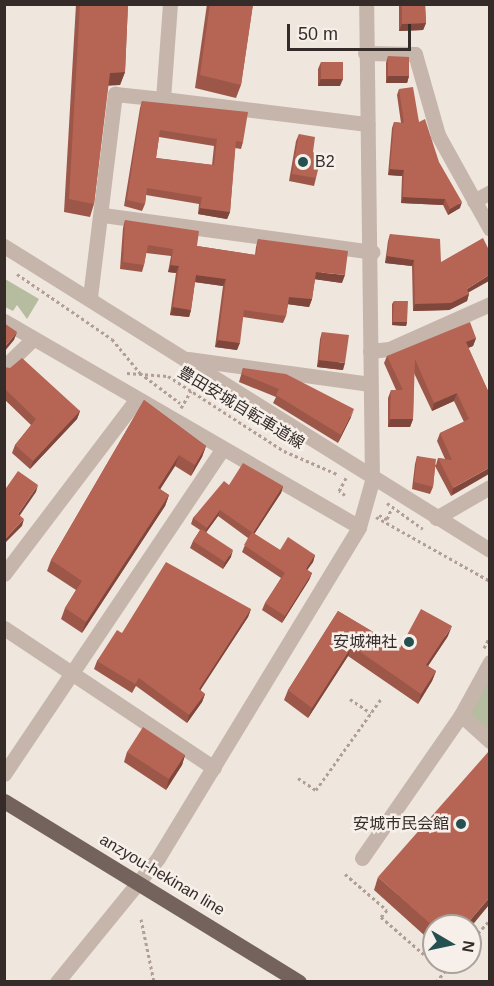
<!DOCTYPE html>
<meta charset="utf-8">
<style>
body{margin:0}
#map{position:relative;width:494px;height:986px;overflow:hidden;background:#efe6de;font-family:Helvetica,"Noto Sans JP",sans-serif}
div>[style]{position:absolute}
.green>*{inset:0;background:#b5bca0}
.path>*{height:3px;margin-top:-1.5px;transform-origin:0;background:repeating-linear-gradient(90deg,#b19f96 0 3px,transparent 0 6px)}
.minor>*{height:15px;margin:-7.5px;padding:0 7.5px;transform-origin:7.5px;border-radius:7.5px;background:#c6b5ab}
.major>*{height:15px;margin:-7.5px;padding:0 7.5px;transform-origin:7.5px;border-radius:7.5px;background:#74635c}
.wall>*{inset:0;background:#9d5749}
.shaded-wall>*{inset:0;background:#7f473c}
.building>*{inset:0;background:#b66555}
.dots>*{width:16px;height:16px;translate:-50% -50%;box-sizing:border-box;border:3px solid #f7f0ea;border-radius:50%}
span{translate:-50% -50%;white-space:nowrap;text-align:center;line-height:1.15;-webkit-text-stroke:5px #f7f0ea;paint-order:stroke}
.poi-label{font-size:16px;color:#352c29}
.left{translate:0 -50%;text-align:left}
.right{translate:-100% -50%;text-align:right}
.street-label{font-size:16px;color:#352c29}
.frame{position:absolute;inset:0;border:6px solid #352c29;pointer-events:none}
.north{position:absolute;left:422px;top:914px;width:60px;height:60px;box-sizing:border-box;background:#f7f0ea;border:2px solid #a9a29d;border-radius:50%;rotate:99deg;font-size:16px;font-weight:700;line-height:24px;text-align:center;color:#352c29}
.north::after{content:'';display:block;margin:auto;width:21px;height:27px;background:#245150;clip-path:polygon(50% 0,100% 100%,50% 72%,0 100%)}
.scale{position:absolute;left:287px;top:24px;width:124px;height:27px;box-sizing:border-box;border:3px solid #352c29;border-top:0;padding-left:8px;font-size:18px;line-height:21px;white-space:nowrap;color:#352c29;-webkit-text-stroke:4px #f7f0ea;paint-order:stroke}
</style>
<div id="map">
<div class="green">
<i style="clip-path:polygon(5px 279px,39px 299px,27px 319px,17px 305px,13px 311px,5px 307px)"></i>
<i style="clip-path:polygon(489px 665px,489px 735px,459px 709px)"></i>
</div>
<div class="path">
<i style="left:17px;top:274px;width:115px;rotate:34.4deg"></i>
<i style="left:112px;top:339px;width:44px;rotate:50.5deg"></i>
<i style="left:140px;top:373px;width:50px;rotate:36.9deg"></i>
<i style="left:127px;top:373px;width:41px;rotate:4.2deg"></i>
<i style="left:168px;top:376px;width:138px;rotate:32.9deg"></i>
<i style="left:284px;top:451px;width:58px;rotate:23.5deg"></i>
<i style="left:181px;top:408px;width:20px;rotate:-60deg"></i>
<i style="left:345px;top:495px;width:7px;rotate:-146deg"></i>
<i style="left:339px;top:491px;width:15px;rotate:-62deg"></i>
<i style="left:387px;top:503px;width:44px;rotate:35.8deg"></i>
<i style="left:379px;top:515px;width:9px;rotate:27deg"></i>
<i style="left:387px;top:519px;width:10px;rotate:-66deg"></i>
<i style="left:376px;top:517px;width:131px;rotate:29.3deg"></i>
<i style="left:484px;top:648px;width:13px;rotate:-63deg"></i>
<i style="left:350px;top:699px;width:25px;rotate:34deg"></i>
<i style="left:298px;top:778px;width:22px;rotate:34deg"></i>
<i style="left:316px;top:790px;width:112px;rotate:-54.5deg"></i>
<i style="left:345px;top:874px;width:55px;rotate:40.6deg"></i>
<i style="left:387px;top:910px;width:9px;rotate:131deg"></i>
<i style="left:381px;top:917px;width:84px;rotate:41.1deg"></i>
<i style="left:141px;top:919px;width:64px;rotate:78.3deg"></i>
<i style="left:470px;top:942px;width:30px;rotate:-48deg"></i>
<i style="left:436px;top:982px;width:26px;rotate:-50deg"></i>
</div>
<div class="minor">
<i style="left:365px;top:53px;width:50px;rotate:1.1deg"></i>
<i style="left:415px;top:54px;width:84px;rotate:74.1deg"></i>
<i style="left:438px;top:135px;width:107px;rotate:61deg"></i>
<i style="left:163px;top:99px;width:206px;rotate:7deg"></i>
<i style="left:474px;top:201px;width:18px;rotate:-29deg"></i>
<i style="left:103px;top:215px;width:272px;rotate:7.8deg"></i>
<i style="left:4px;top:246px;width:573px;rotate:32.03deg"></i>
<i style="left:90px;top:297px;width:205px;rotate:-83deg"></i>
<i style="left:115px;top:94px;width:48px;rotate:5.9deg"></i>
<i style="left:163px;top:99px;width:95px;rotate:-85.8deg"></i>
<i style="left:4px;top:321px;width:410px;rotate:30.1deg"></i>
<i style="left:370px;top:351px;width:19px;rotate:-6deg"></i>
<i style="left:389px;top:349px;width:111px;rotate:-24deg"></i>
<i style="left:188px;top:359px;width:184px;rotate:7.8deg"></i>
<i style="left:4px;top:367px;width:40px;rotate:-44deg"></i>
<i style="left:436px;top:518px;width:62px;rotate:-29.9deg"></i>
<i style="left:4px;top:574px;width:218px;rotate:-52.8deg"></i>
<i style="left:4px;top:628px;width:252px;rotate:33.7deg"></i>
<i style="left:490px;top:662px;width:60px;rotate:118.7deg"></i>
<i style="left:461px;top:715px;width:39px;rotate:42deg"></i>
<i style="left:4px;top:774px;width:389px;rotate:-56.1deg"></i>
<i style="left:362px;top:858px;width:174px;rotate:-55.3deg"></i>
<i style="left:57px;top:982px;width:160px;rotate:-50.8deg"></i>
<i style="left:158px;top:858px;width:387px;rotate:-58.7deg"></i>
<i style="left:359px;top:527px;width:48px;rotate:-74.2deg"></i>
<i style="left:372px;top:481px;width:477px;rotate:-90.7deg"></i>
</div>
<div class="major">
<i style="left:4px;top:801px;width:346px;rotate:31.5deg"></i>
</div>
<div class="wall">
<i style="clip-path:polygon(76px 4px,128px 4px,125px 72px,120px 85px,108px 85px,94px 204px,90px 217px,64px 212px)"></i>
<i style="clip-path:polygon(207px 4px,253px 4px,241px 85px,236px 98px,195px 88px)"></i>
<i style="clip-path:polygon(399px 4px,425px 4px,426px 23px,423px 30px,399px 31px)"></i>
<i style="clip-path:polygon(388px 56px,409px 76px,407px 83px,386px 83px,386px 63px)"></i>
<i style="clip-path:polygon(321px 62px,340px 86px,318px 86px,318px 69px)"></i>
<i style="clip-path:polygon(399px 89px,419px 122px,460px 208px,448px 215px,443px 205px,401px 203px,402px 176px,388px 175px,392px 128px,394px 122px,401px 123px,397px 95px)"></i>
<i style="clip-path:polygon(evenodd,142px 101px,243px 142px,241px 149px,235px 148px,230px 212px,227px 219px,198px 214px,199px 204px,146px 195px,145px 204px,142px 211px,124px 206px,140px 108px,142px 101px,159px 137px,214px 146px,212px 165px,156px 158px,159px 137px)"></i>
<i style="clip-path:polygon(299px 134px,313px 152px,316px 178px,314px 186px,289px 181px,296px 141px)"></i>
<i style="clip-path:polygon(125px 220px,197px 246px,255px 255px,256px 247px,258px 239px,342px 283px,315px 279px,312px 299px,309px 307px,288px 304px,286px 316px,283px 323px,243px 317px,237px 350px,215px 347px,223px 286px,195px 282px,191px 310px,189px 317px,170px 315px,176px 273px,168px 272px,171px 256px,146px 253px,144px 265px,142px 272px,120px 269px,123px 228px)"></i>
<i style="clip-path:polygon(390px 234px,441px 262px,469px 293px,467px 301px,449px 310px,413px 311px,412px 266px,385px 263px,388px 241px)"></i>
<i style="clip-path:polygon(394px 301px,407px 322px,406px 326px,392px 325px,392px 304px)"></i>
<i style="clip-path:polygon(322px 332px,343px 370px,317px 367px,320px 339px)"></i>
<i style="clip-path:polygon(476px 338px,473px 346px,468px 348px,489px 393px,451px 496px,435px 466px,433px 487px,430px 494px,412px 489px,415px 464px,417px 456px,436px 465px,438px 458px,445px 459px,437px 441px,440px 433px,464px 422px,454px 401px,432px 411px,414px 373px,413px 419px,410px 427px,388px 427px,388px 398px,391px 390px,396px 390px,384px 363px,387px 356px)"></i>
<i style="clip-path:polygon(4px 367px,80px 411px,77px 419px,30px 469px,12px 453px,15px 445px,31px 425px,4px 399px)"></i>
<i style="clip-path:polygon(243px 368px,351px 417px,338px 443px,273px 403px,276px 397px,239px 382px)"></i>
<i style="clip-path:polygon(144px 400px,206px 446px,202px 457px,191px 476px,175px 466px,160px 489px,169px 495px,165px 506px,82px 633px,61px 619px,65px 608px,76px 590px,47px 571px,51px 560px)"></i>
<i style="clip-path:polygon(229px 485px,283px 486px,281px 493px,254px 534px,280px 550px,315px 555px,313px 562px,307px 570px,312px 573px,309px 580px,282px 623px,262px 610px,265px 603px,281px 578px,242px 552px,248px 538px,218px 516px,206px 532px,231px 557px,223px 569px,190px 548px,193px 541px,200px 530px,191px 524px,193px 518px)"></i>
<i style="clip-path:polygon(251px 609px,248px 617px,200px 690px,205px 694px,202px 702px,187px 723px,136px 686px,132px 693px,94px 669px,97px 661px,122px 633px)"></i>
<i style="clip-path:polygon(338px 611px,400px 648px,448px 636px,428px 666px,436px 671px,432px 681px,418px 704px,348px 656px,308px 718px,284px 700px,288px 690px)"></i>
<i style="clip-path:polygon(127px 752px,185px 755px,182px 765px,166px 790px,124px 762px)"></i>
<i style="clip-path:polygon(378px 877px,434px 926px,434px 944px,374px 890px)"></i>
</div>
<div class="shaded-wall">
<i style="clip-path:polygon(426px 23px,423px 30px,399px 31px,402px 24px)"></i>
<i style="clip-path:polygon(125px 72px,120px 85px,105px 86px,110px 73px)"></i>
<i style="clip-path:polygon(388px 76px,409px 76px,407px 83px,386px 83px)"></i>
<i style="clip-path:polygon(321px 79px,343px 79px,340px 86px,318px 86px)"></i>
<i style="clip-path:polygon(390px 169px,404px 170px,402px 176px,388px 175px)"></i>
<i style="clip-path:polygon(403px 197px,445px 199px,443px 205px,401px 203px)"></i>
<i style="clip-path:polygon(462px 202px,460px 208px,448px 215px,450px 209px)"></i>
<i style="clip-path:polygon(200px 208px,230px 212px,227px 219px,198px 214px)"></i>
<i style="clip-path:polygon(387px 256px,414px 260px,412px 266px,385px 263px)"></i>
<i style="clip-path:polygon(171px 265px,179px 266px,176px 273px,168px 272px)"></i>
<i style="clip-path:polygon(316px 272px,345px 275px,342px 283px,313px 279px)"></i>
<i style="clip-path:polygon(196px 275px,226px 279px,223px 286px,194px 282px)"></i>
<i style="clip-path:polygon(489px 275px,489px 281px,464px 295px,467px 289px)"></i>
<i style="clip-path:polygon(469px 294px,467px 301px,449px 310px,413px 311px,415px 304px)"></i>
<i style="clip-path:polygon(289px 297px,312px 299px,309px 307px,286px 304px)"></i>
<i style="clip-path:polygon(173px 307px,191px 310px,189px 317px,170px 315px)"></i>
<i style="clip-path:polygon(393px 322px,407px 322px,406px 326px,392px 325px)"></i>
<i style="clip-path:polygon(17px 332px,14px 340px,4px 352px,4px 348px)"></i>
<i style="clip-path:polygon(476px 338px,473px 346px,463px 350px,466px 342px)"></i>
<i style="clip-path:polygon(218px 340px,240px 343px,237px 350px,215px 347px)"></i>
<i style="clip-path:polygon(319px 360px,345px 363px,343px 370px,317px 367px)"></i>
<i style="clip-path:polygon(457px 393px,454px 401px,432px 411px,434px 403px)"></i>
<i style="clip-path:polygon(354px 409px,351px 417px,338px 443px,341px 435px)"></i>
<i style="clip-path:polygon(80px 411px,77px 419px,30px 469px,33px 461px)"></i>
<i style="clip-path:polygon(390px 419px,413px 419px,410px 427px,388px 427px)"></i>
<i style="clip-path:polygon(206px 446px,202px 457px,191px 476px,195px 465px)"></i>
<i style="clip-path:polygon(179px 455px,175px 466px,154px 499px,158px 488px)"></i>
<i style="clip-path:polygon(489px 468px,489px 474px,451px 496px,453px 488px)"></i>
<i style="clip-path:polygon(38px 485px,36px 492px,16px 521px,18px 514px)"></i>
<i style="clip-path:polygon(283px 486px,281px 493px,251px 539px,253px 533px)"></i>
<i style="clip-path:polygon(169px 495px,165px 506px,82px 633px,86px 622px)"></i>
<i style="clip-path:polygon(220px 510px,218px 516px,205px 534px,207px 528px)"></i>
<i style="clip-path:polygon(24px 519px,22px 526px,4px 544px,4px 540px)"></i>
<i style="clip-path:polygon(233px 550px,231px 557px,223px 569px,225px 562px)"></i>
<i style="clip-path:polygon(315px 555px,313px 562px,303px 576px,306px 569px)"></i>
<i style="clip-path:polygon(312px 573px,309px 580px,282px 623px,285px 616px)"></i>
<i style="clip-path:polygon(251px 609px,248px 617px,196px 697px,199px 689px)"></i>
<i style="clip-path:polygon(452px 626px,448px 636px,422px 675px,426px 665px)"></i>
<i style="clip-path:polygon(352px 646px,348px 656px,308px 718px,312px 708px)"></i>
<i style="clip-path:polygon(436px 671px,432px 681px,418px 704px,421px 694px)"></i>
<i style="clip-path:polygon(205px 694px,202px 702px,187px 723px,189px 715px)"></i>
<i style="clip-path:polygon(185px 755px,182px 765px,166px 790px,169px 779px)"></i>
<i style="clip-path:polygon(489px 898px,489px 905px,470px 928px,470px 926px,465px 926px)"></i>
</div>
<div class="building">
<i style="clip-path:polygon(80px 4px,128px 4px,125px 72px,110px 73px,94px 204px,69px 199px)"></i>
<i style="clip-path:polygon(210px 4px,253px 4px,241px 85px,200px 75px)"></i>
<i style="clip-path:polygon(402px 4px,425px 4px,426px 23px,402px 24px)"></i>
<i style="clip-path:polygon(388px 56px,409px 57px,409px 76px,388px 76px)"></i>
<i style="clip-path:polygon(321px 62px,343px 62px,343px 79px,321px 79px)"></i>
<i style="clip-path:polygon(413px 87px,419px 122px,425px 119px,439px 162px,462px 202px,450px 209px,445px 199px,403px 197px,404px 170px,390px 169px,394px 122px,404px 123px,399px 89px)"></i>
<i style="clip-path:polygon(evenodd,142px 101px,248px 112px,243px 142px,236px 141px,230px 212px,200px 208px,202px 197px,147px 188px,145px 204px,127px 200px,142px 101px,160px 130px,217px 139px,214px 165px,156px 158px,160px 130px)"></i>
<i style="clip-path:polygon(299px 134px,315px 137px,313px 152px,321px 158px,316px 178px,292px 174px)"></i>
<i style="clip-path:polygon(125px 220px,199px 231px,197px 246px,256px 255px,258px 239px,348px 251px,345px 275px,316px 272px,312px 299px,289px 297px,286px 316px,244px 310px,240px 343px,218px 340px,226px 279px,196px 275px,191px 310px,173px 307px,179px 266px,171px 265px,173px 249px,148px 245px,144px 265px,123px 262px)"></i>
<i style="clip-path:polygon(390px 234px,440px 239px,441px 262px,483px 238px,489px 250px,489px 275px,467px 289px,469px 294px,451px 303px,415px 304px,414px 260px,387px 256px)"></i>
<i style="clip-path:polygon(394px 301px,408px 301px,407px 322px,393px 322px)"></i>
<i style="clip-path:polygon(470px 322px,476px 338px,466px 342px,489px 393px,489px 468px,453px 488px,438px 458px,452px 460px,440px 433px,469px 419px,457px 393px,434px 403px,415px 359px,413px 419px,390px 419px,391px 390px,403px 390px,387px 356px)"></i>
<i style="clip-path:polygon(4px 323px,17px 332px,4px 348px)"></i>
<i style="clip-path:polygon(322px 332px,349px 335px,345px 363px,319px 360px)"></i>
<i style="clip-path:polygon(22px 358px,80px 411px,33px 461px,15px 445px,36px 419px,4px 388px,4px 367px,10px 368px)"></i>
<i style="clip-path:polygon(243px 368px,286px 374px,354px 409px,341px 435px,276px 395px,279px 389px,242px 374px)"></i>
<i style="clip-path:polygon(144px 400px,206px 446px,195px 465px,179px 455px,158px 488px,169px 495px,86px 622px,65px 608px,82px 581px,51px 560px)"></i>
<i style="clip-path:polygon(417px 456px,436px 459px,433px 487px,414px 482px)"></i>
<i style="clip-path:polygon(243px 463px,283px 486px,253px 533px,220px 510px,207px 528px,193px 518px,224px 481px,229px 485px)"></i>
<i style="clip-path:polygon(18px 471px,38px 485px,18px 514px,24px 519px,4px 540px,4px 491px)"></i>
<i style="clip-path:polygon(201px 529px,233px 550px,225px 562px,193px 541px)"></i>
<i style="clip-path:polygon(252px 532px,280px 550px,288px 537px,315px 555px,306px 569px,312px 573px,285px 616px,265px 603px,285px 573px,244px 545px)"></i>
<i style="clip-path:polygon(166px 562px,251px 609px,199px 689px,205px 694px,189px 715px,139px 678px,135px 684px,97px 661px,117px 630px,122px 633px)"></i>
<i style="clip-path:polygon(421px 609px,452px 626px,426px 665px,436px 671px,421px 694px,352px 646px,312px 708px,288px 690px,338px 611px,400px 648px)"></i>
<i style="clip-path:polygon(143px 727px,185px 755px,169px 779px,127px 752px)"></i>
<i style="clip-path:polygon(489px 751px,489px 898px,465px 926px,434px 926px,434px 927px,378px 877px)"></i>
</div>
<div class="dots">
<i style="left:303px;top:162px;background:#245150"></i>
<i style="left:409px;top:642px;background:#245150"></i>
<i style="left:461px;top:824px;background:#245150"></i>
</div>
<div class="poi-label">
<span class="left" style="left:315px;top:162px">B2</span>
<span class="right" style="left:397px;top:642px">安城神社</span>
<span class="right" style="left:449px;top:824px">安城市民会館</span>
</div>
<div class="street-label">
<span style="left:241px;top:408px;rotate:31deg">豊田安城自転車道線</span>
<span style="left:162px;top:875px;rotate:31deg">anzyou-hekinan line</span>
</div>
<div class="frame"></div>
<div class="north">N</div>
<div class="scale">50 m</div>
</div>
